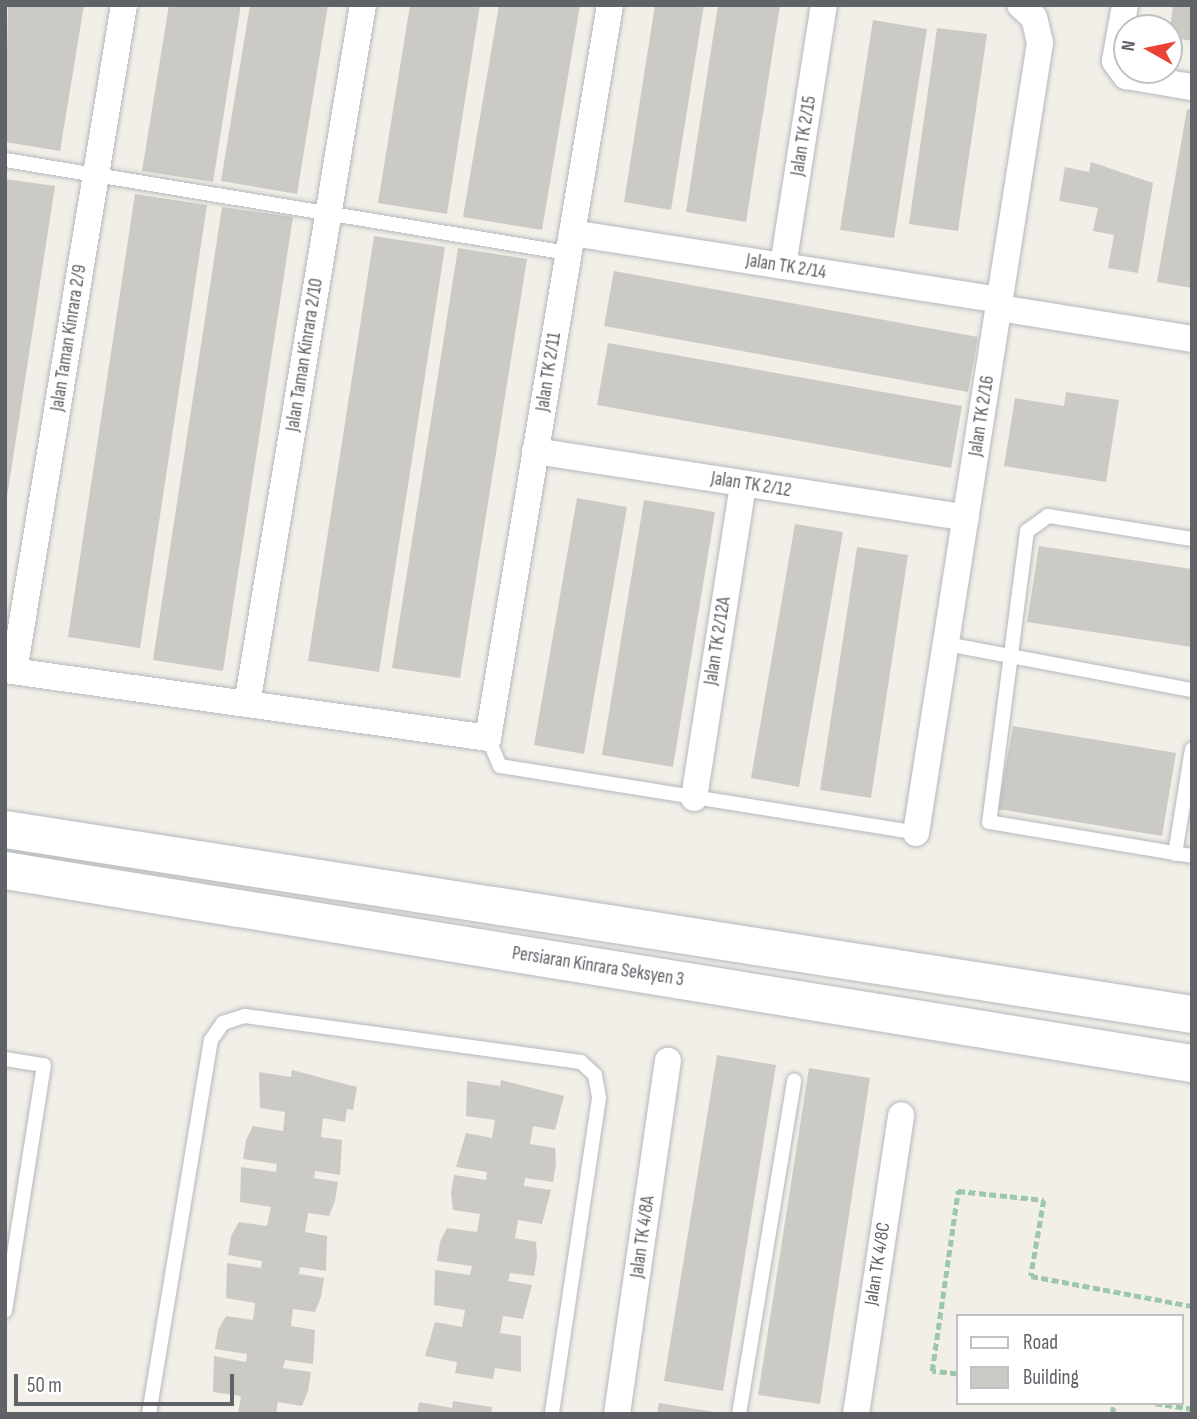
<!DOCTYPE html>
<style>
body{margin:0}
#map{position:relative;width:1197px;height:1419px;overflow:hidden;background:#f1efe8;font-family:"Sofia Sans Condensed",sans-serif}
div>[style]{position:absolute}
.building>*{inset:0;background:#cccac5}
.path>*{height:4.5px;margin-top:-2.25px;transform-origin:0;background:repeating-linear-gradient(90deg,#9cc7a9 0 7px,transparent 0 10.5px)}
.roads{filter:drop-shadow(0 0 2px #b5b8bc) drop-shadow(0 0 2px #b5b8bc)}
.service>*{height:14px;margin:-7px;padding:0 7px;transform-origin:7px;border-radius:7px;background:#fff}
.minor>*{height:26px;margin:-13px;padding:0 13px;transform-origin:13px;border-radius:13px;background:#fff}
.secondary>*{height:37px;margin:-18.5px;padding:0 18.5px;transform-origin:18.5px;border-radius:18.5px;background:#fff}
span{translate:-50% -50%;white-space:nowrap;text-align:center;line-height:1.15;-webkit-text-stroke:5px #fff;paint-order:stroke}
.street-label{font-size:19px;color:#5f6368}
.frame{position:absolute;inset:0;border:7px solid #5f6368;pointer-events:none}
.legend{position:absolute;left:956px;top:1314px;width:228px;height:91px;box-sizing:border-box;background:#fff;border:2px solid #bfc1c3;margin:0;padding:9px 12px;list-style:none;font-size:21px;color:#5f6368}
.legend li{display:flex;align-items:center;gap:14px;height:35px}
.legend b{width:35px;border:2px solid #bfc1c3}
.north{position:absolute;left:1113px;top:14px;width:70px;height:70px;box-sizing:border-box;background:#fff;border:2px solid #bfc1c3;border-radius:50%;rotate:279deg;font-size:19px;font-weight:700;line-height:28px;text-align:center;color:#5f6368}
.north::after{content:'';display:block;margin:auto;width:24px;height:32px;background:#ea4335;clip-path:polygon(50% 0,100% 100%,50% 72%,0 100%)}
.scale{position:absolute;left:14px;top:1374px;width:220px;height:32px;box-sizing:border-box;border:4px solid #5f6368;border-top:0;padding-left:9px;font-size:21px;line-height:24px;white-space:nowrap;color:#5f6368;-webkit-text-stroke:5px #fff;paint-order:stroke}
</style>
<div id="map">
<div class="building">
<i style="clip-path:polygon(8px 5px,84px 5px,60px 151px,5px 142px)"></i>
<i style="clip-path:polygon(169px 5px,241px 5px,213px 182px,142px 171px)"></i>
<i style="clip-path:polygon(250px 5px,328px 5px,297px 194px,221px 181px)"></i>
<i style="clip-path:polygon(410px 5px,480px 5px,447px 214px,378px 203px)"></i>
<i style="clip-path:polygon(499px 5px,580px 5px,542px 230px,463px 217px)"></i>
<i style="clip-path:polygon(655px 5px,704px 5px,671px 210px,624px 202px)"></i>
<i style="clip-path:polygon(718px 5px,780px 5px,746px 222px,686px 212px)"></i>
<i style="clip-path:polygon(1173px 5px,1192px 5px,1192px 41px,1169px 37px)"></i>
<i style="clip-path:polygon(873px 20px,927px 29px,894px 238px,840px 230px)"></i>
<i style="clip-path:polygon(937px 28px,987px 34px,958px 231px,909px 224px)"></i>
<i style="clip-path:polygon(1187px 109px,1192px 110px,1192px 288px,1157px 282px)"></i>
<i style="clip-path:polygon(1091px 162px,1153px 183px,1138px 273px,1108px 268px,1114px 235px,1093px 231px,1098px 208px,1059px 201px,1065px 167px,1089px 172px)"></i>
<i style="clip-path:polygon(5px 179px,55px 186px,7px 497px,5px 497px)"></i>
<i style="clip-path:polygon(135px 194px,207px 205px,140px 648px,68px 637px)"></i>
<i style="clip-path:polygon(222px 207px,293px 217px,223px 671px,153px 660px)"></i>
<i style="clip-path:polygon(374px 236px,445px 247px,379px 672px,308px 661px)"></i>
<i style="clip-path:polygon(458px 248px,527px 259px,460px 678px,392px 668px)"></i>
<i style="clip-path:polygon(614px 271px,978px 337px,968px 392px,604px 326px)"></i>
<i style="clip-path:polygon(608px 343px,962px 406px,951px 468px,597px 405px)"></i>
<i style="clip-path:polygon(1066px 392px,1119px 400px,1106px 482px,1004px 466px,1015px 398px,1064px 406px)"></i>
<i style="clip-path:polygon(577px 498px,627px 507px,584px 754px,534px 745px)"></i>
<i style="clip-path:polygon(644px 500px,715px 512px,673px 767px,602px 755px)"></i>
<i style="clip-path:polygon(795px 524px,843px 532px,799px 787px,751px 778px)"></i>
<i style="clip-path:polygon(1039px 546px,1192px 569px,1192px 647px,1027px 622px)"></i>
<i style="clip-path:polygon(857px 547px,908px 555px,871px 798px,820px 790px)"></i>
<i style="clip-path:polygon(1013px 726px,1176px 753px,1162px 836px,998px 809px)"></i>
<i style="clip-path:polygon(717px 1055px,776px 1065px,723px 1391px,664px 1381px)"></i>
<i style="clip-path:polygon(809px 1068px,870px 1078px,820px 1404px,758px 1395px)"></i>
<i style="clip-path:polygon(292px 1070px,357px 1087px,353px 1110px,347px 1109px,345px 1122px,323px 1118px,321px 1137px,342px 1140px,340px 1175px,315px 1171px,314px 1178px,338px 1182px,335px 1201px,329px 1216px,308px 1213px,305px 1232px,327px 1236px,326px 1271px,300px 1267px,299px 1274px,324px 1278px,321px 1297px,315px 1312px,293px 1309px,291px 1326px,315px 1330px,313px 1364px,285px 1360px,283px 1368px,311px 1372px,308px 1391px,302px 1406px,278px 1402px,276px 1414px,238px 1414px,241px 1396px,213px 1392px,214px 1356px,246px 1362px,247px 1354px,215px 1349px,218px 1330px,226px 1316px,253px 1320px,255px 1303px,226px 1298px,227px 1263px,261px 1268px,262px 1261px,228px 1255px,231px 1236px,239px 1222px,267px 1226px,271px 1207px,240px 1202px,241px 1167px,276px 1172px,277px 1164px,243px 1159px,246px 1140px,253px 1126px,283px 1131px,285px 1112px,260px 1108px,259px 1072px,291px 1077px)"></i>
<i style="clip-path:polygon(501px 1080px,564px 1096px,555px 1130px,533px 1126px,530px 1144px,555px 1148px,556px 1164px,553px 1182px,525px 1178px,524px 1186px,551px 1190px,542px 1224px,518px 1220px,515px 1238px,536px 1242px,537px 1257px,534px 1276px,510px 1273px,508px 1281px,532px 1285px,523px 1319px,503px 1316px,500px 1333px,521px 1336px,521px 1372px,495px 1368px,493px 1379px,455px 1373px,457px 1362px,425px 1356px,435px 1322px,462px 1327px,465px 1310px,434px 1305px,435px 1270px,470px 1275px,472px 1266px,437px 1261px,440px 1242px,447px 1228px,477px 1232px,480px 1214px,453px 1210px,451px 1193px,454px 1175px,486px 1180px,487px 1172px,456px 1167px,466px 1133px,492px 1138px,495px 1120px,466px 1116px,467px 1081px,500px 1086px)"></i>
<i style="clip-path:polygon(453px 1401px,492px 1407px,491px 1414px,417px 1414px,419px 1402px,452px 1408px)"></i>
<i style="clip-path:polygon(659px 1403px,714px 1412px,714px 1414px,657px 1414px)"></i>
</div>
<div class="path">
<i style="left:957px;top:1374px;width:25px;rotate:-173deg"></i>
<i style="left:932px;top:1371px;width:182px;rotate:-81.8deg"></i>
<i style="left:958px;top:1191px;width:86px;rotate:6deg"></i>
<i style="left:1044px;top:1200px;width:77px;rotate:99.7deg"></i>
<i style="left:1031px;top:1276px;width:164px;rotate:10.6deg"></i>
<i style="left:1155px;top:1403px;width:37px;rotate:9deg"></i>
<i style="left:1112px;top:1414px;width:11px;rotate:-80deg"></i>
</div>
<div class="roads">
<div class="service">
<i style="left:5px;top:160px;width:571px;rotate:9.38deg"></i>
<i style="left:1192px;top:539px;width:146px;rotate:-170.9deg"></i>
<i style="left:1048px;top:516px;width:26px;rotate:144deg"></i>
<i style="left:1027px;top:531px;width:293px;rotate:97.4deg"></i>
<i style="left:989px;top:822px;width:206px;rotate:9.5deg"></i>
<i style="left:946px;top:644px;width:250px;rotate:10.6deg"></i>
<i style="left:488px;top:738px;width:30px;rotate:67deg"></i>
<i style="left:500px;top:766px;width:421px;rotate:9.1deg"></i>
<i style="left:1175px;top:854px;width:106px;rotate:-80.8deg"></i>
<i style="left:5px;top:1059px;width:39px;rotate:9deg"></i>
<i style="left:44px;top:1065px;width:249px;rotate:99deg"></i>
<i style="left:149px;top:1414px;width:379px;rotate:-80.6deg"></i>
<i style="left:211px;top:1040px;width:21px;rotate:-55deg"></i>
<i style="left:223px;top:1023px;width:23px;rotate:-18deg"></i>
<i style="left:245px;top:1016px;width:339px;rotate:7.8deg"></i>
<i style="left:581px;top:1062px;width:19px;rotate:43deg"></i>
<i style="left:595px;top:1075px;width:23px;rotate:80deg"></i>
<i style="left:599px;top:1098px;width:319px;rotate:98.5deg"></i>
<i style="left:739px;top:1414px;width:338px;rotate:-80.6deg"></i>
</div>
<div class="minor">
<i style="left:1125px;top:5px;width:57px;rotate:100.1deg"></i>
<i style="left:1115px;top:61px;width:19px;rotate:54deg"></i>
<i style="left:1126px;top:76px;width:67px;rotate:9.5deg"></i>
<i style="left:572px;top:233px;width:433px;rotate:8.9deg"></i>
<i style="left:783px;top:266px;width:264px;rotate:-81.1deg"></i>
<i style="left:999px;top:308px;width:195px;rotate:9.1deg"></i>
<i style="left:535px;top:451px;width:436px;rotate:8.8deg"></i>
<i style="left:5px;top:670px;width:488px;rotate:8deg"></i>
<i style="left:488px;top:738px;width:743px;rotate:-80.55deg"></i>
<i style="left:14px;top:671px;width:675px;rotate:-80.62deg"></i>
<i style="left:247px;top:704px;width:709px;rotate:-80.58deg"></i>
<i style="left:694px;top:798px;width:318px;rotate:-81.1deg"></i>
<i style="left:916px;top:833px;width:800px;rotate:-81.08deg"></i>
<i style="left:1040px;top:43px;width:26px;rotate:-103deg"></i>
<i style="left:1034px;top:18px;width:19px;rotate:-137deg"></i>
<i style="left:617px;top:1414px;width:357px;rotate:-81.8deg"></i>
<i style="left:856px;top:1414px;width:302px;rotate:-81.4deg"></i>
</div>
<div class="secondary">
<i style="left:5px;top:829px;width:1201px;rotate:8.86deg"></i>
<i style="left:5px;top:870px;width:1203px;rotate:9.24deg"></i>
</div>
</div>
<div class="street-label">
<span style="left:804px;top:136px;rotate:-81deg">Jalan TK 2/15</span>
<span style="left:786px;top:267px;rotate:9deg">Jalan TK 2/14</span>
<span style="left:69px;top:338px;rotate:-81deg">Jalan Taman Kinrara 2/9</span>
<span style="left:305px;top:355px;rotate:-81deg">Jalan Taman Kinrara 2/10</span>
<span style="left:549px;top:372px;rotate:-81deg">Jalan TK 2/11</span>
<span style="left:982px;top:416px;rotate:-81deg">Jalan TK 2/16</span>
<span style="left:751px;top:485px;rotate:9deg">Jalan TK 2/12</span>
<span style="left:718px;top:641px;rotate:-81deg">Jalan TK 2/12A</span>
<span style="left:598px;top:967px;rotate:9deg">Persiaran Kinrara Seksyen 3</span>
<span style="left:643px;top:1237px;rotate:-82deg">Jalan TK 4/8A</span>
<span style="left:878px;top:1264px;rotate:-81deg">Jalan TK 4/8C</span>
</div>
<div class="frame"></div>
<ul class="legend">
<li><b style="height:9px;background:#fff"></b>Road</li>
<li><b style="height:19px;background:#cccac5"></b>Building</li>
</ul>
<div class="north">N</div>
<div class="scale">50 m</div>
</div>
